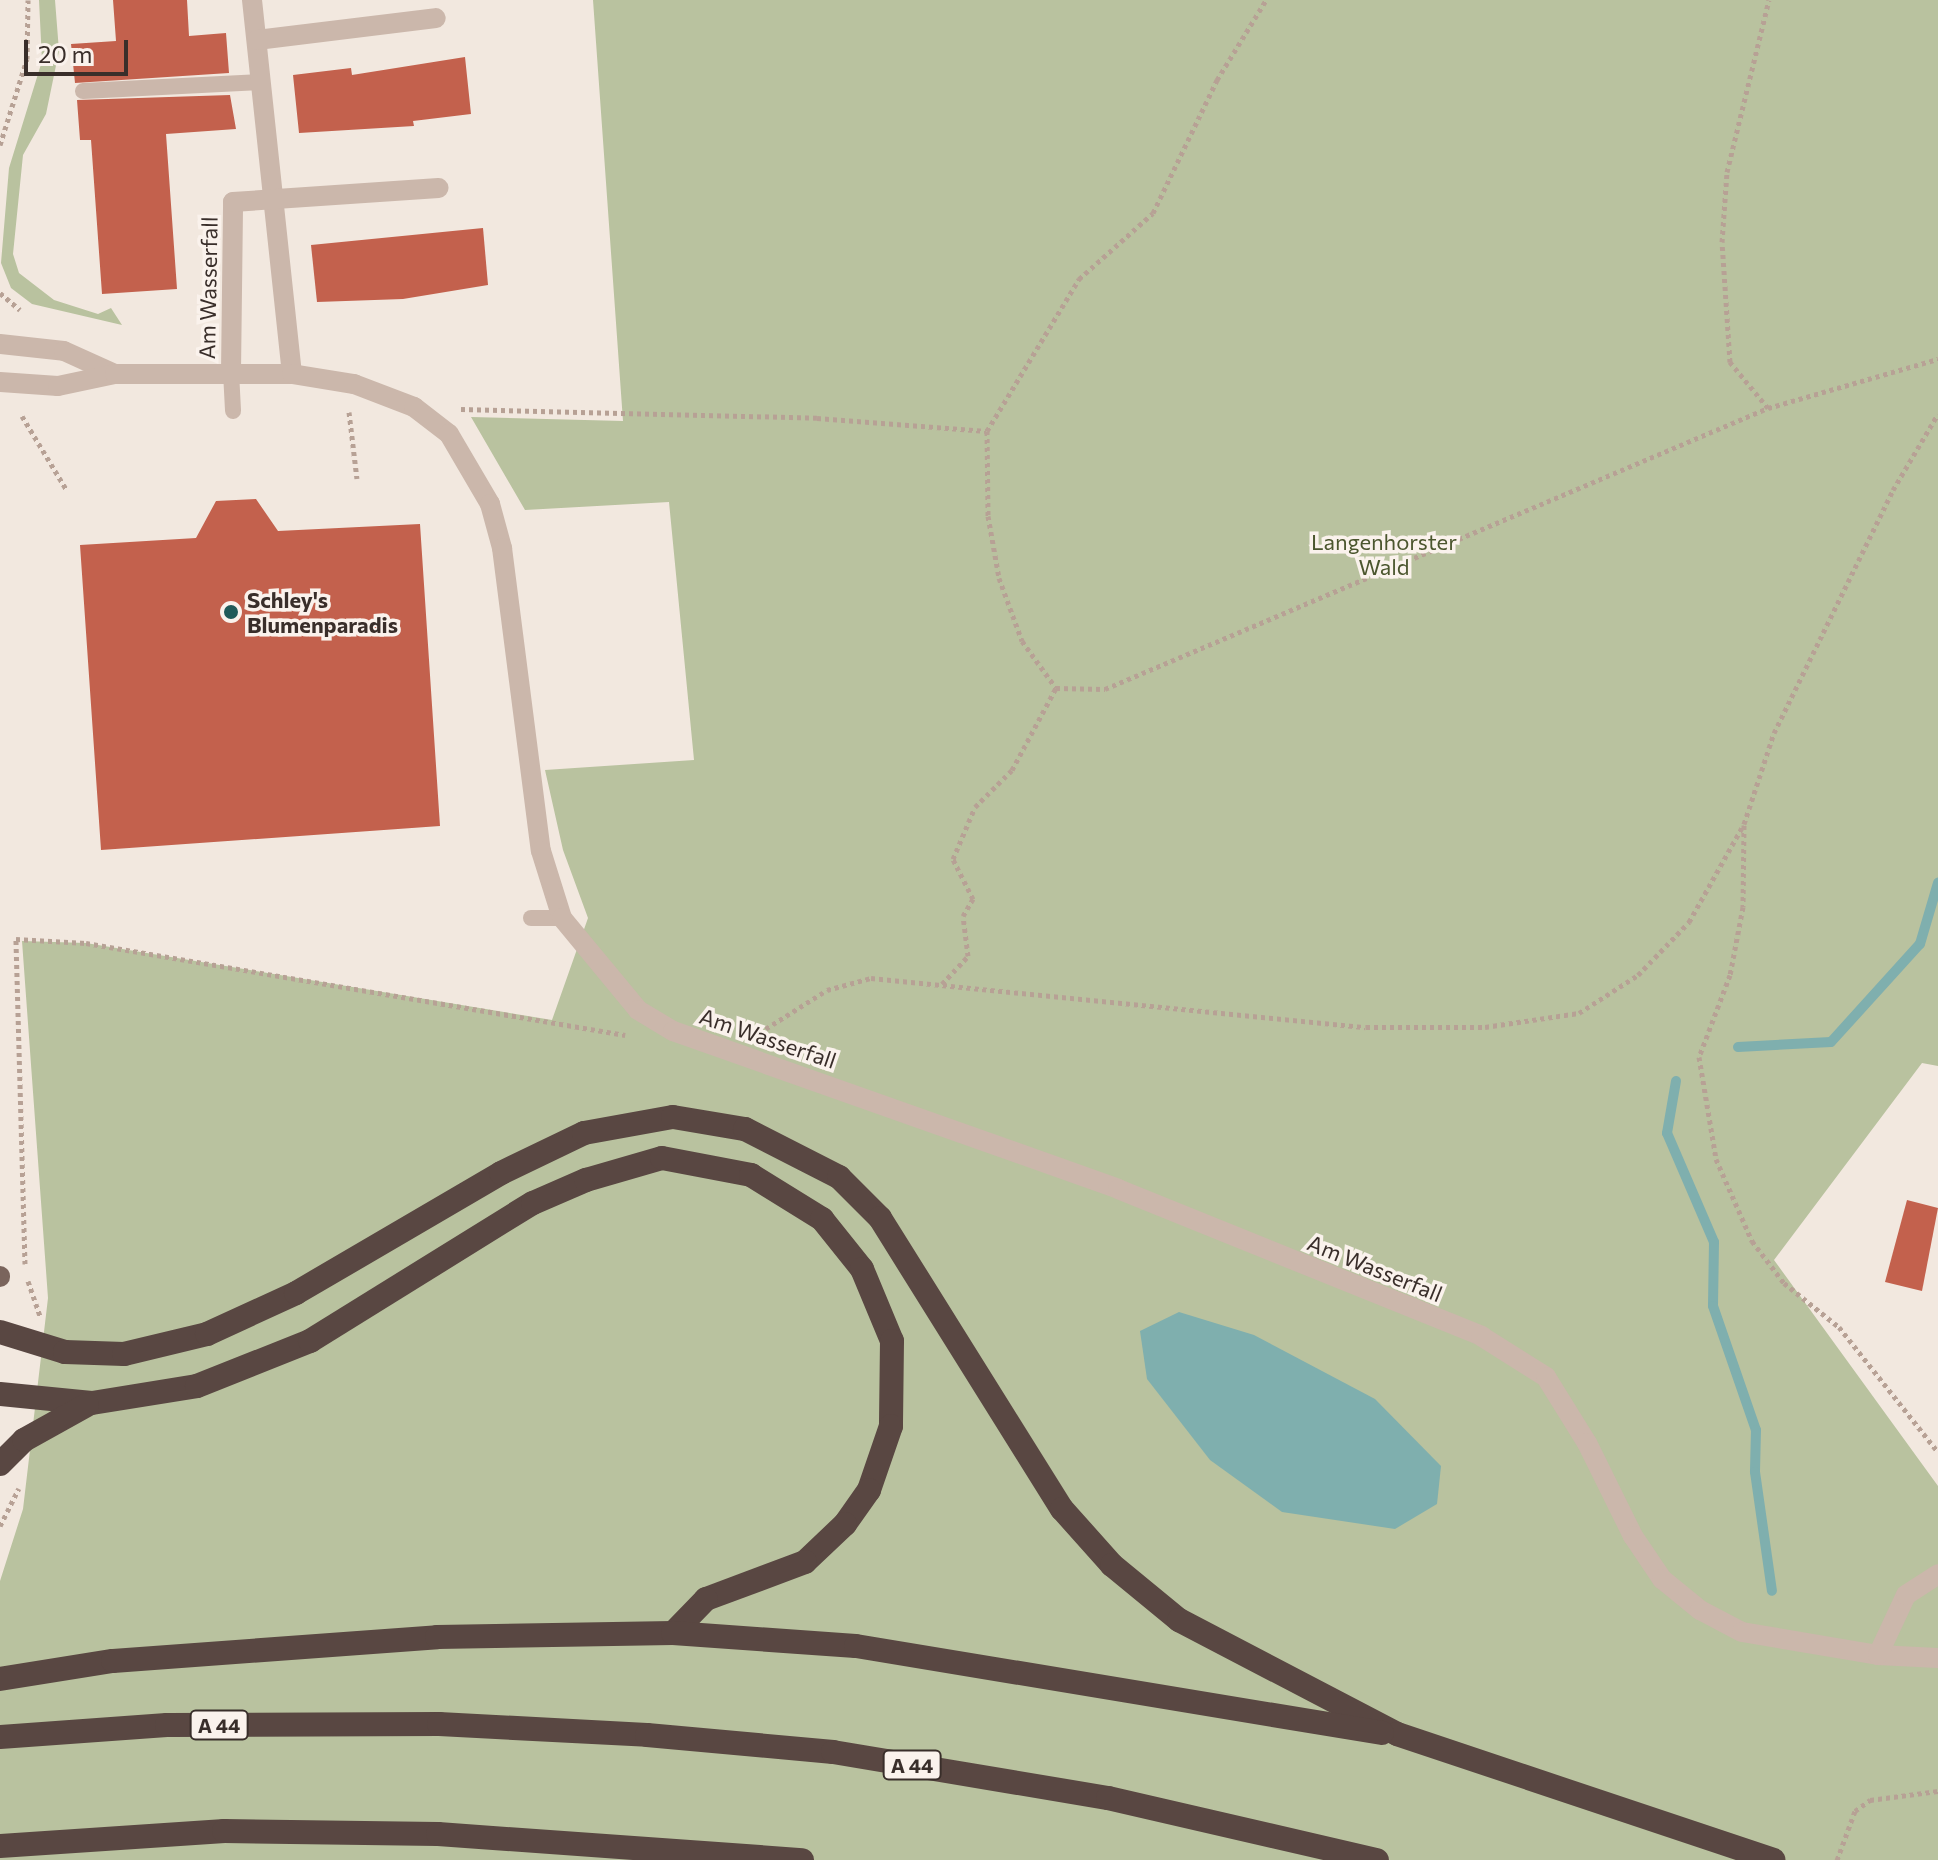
<!DOCTYPE html>
<style>
body{margin:0}
#map{position:relative;width:1938px;height:1860px;overflow:hidden;background:#f2e8df;font-family:Commissioner,sans-serif}
div>[style]{position:absolute}
.green>*{inset:0;background:#b9c29f}
.water>*{inset:0;background:#7fafae}
.stream>*{height:10px;margin:-5px;padding:0 5px;transform-origin:5px;border-radius:5px;background:#7fafae}
.building>*{inset:0;background:#c3614d}
.path>*{height:5px;margin-top:-2.5px;transform-origin:0;background:repeating-linear-gradient(90deg,#b7a195 0 4px,transparent 0 8px)}
.service>*{height:16px;margin:-8px;padding:0 8px;transform-origin:8px;border-radius:8px;background:#cbb7ab}
.minor>*{height:20px;margin:-10px;padding:0 10px;transform-origin:10px;border-radius:10px;background:#cbb7ab}
.primary>*{height:20px;margin:-10px;padding:0 10px;transform-origin:10px;border-radius:10px;background:#7a645c}
.motorway>*{height:24px;margin:-12px;padding:0 12px;transform-origin:12px;border-radius:12px;background:#594742}
.dots>*{width:22px;height:22px;translate:-50% -50%;box-sizing:border-box;border:4px solid #faf2ec;border-radius:50%}
span{translate:-50% -50%;white-space:nowrap;text-align:center;line-height:1.15;-webkit-text-stroke:7px #faf2ec;paint-order:stroke}
.shield-label span{padding:2px 6px;background:#faf2ec;border:2px solid;border-radius:6px;-webkit-text-stroke-width:0}
.shield-label{font-size:20px;color:#392e2a;font-weight:700}
.street-label{font-size:22px;color:#392e2a}
.park-label{font-size:22px;color:#4b562e}
.poi-label{font-size:22px;color:#392e2a;font-weight:700}
.left{translate:0 -50%;text-align:left}
.scale{position:absolute;left:24px;top:40px;width:104px;height:36px;box-sizing:border-box;border:4px solid #392e2a;border-top:0;padding-left:10px;font-size:24px;line-height:28px;white-space:nowrap;color:#392e2a;-webkit-text-stroke:6px #faf2ec;paint-order:stroke}
</style>
<div id="map">
<div class="green">
<i style="clip-path:polygon(39px 0,55px 0,59px 51px,46px 114px,23px 155px,13px 254px,19px 273px,54px 300px,98px 314px,111px 308px,122px 325px,32px 304px,11px 288px,1px 263px,9px 168px,42px 61px)"></i>
<i style="clip-path:polygon(593px 0,1938px 0,1938px 1066px,1922px 1063px,1774px 1260px,1938px 1486px,1938px 1860px,0 1860px,0 1581px,23px 1509px,48px 1298px,22px 941px,86px 943px,552px 1020px,588px 918px,563px 850px,545px 770px,694px 760px,669px 502px,525px 510px,471px 417px,623px 421px)"></i>
</div>
<div class="water">
<i style="clip-path:polygon(1179px 1312px,1254px 1335px,1375px 1399px,1441px 1466px,1437px 1504px,1395px 1529px,1282px 1512px,1210px 1460px,1147px 1379px,1140px 1331px)"></i>
</div>
<div class="stream">
<i style="left:1738px;top:1047px;width:93px;rotate:-3.1deg"></i>
<i style="left:1831px;top:1042px;width:132px;rotate:-47.8deg"></i>
<i style="left:1920px;top:944px;width:64px;rotate:-73.6deg"></i>
<i style="left:1676px;top:1081px;width:53px;rotate:99.8deg"></i>
<i style="left:1667px;top:1133px;width:119px;rotate:66.7deg"></i>
<i style="left:1714px;top:1242px;width:64px;rotate:90.9deg"></i>
<i style="left:1713px;top:1306px;width:131px;rotate:70.9deg"></i>
<i style="left:1756px;top:1430px;width:42px;rotate:91.4deg"></i>
<i style="left:1755px;top:1472px;width:120px;rotate:81.9deg"></i>
</div>
<div class="building">
<i style="clip-path:polygon(113px 0,187px 0,189px 36px,226px 33px,229px 73px,75px 83px,71px 44px,116px 41px)"></i>
<i style="clip-path:polygon(465px 57px,471px 114px,413px 121px,414px 126px,299px 133px,293px 75px,351px 68px,352px 75px)"></i>
<i style="clip-path:polygon(230px 95px,236px 129px,166px 134px,177px 289px,102px 294px,91px 140px,80px 140px,77px 100px)"></i>
<i style="clip-path:polygon(483px 228px,488px 285px,403px 299px,317px 302px,311px 245px)"></i>
<i style="clip-path:polygon(256px 499px,278px 531px,420px 524px,440px 826px,101px 850px,80px 545px,196px 538px,216px 501px)"></i>
<i style="clip-path:polygon(1907px 1200px,1938px 1208px,1922px 1291px,1885px 1282px)"></i>
</div>
<div class="path">
<i style="left:0;top:145px;width:90px;rotate:-72.6deg"></i>
<i style="left:27px;top:59px;width:59px;rotate:-89deg"></i>
<i style="left:0;top:293px;width:26px;rotate:40deg"></i>
<i style="left:1768px;top:408px;width:60px;rotate:-129.6deg"></i>
<i style="left:1730px;top:362px;width:120px;rotate:-93.8deg"></i>
<i style="left:1722px;top:242px;width:70px;rotate:-85.9deg"></i>
<i style="left:1727px;top:172px;width:177px;rotate:-76.3deg"></i>
<i style="left:461px;top:409px;width:356px;rotate:1.4deg"></i>
<i style="left:817px;top:418px;width:170px;rotate:4.4deg"></i>
<i style="left:987px;top:431px;width:85px;rotate:89.3deg"></i>
<i style="left:988px;top:516px;width:63px;rotate:79.9deg"></i>
<i style="left:999px;top:578px;width:67px;rotate:69.9deg"></i>
<i style="left:1022px;top:641px;width:58px;rotate:54.1deg"></i>
<i style="left:1056px;top:688px;width:49px;rotate:1.2deg"></i>
<i style="left:1105px;top:689px;width:720px;rotate:-22.97deg"></i>
<i style="left:1768px;top:408px;width:177px;rotate:-16.1deg"></i>
<i style="left:349px;top:412px;width:67px;rotate:83.2deg"></i>
<i style="left:22px;top:416px;width:85px;rotate:58.9deg"></i>
<i style="left:987px;top:431px;width:178px;rotate:-58.8deg"></i>
<i style="left:1079px;top:279px;width:99px;rotate:-41.7deg"></i>
<i style="left:1153px;top:213px;width:148px;rotate:-64.3deg"></i>
<i style="left:1217px;top:80px;width:94px;rotate:-58.5deg"></i>
<i style="left:1744px;top:825px;width:82px;rotate:90.7deg"></i>
<i style="left:1743px;top:907px;width:69px;rotate:100.8deg"></i>
<i style="left:1730px;top:975px;width:88px;rotate:110.7deg"></i>
<i style="left:1699px;top:1057px;width:103px;rotate:80.5deg"></i>
<i style="left:1716px;top:1159px;width:90px;rotate:66.3deg"></i>
<i style="left:1752px;top:1241px;width:53px;rotate:52.7deg"></i>
<i style="left:1784px;top:1283px;width:70px;rotate:38.7deg"></i>
<i style="left:1839px;top:1327px;width:159px;rotate:51.6deg"></i>
<i style="left:942px;top:984px;width:38px;rotate:-47deg"></i>
<i style="left:968px;top:956px;width:40px;rotate:-97.1deg"></i>
<i style="left:963px;top:916px;width:20px;rotate:-60deg"></i>
<i style="left:973px;top:899px;width:45px;rotate:-116.6deg"></i>
<i style="left:953px;top:859px;width:56px;rotate:-67.1deg"></i>
<i style="left:975px;top:807px;width:52px;rotate:-45deg"></i>
<i style="left:1012px;top:770px;width:93px;rotate:-61.8deg"></i>
<i style="left:759px;top:1033px;width:80px;rotate:-32.3deg"></i>
<i style="left:827px;top:990px;width:46px;rotate:-15.3deg"></i>
<i style="left:871px;top:978px;width:497px;rotate:5.7deg"></i>
<i style="left:1366px;top:1027px;width:119px"></i>
<i style="left:1485px;top:1027px;width:95px;rotate:-8.5deg"></i>
<i style="left:1579px;top:1013px;width:70px;rotate:-32.8deg"></i>
<i style="left:1638px;top:975px;width:74px;rotate:-46.1deg"></i>
<i style="left:1689px;top:922px;width:112px;rotate:-60.7deg"></i>
<i style="left:1744px;top:824px;width:96px;rotate:-71.8deg"></i>
<i style="left:1774px;top:733px;width:271px;rotate:-63.9deg"></i>
<i style="left:1893px;top:490px;width:88px;rotate:-59.4deg"></i>
<i style="left:25px;top:1264px;width:325px;rotate:-91.6deg"></i>
<i style="left:16px;top:939px;width:70px;rotate:3.3deg"></i>
<i style="left:86px;top:943px;width:547px;rotate:9.69deg"></i>
<i style="left:28px;top:1281px;width:37px;rotate:71deg"></i>
<i style="left:0;top:1526px;width:42px;rotate:-63.4deg"></i>
<i style="left:1837px;top:1860px;width:52px;rotate:-69.8deg"></i>
<i style="left:1855px;top:1811px;width:19px;rotate:-36deg"></i>
<i style="left:1870px;top:1800px;width:69px;rotate:-7.5deg"></i>
</div>
<div class="service">
<i style="left:83px;top:91px;width:179px;rotate:-2.9deg"></i>
<i style="left:231px;top:372px;width:39px;rotate:87deg"></i>
<i style="left:531px;top:918px;width:31px"></i>
</div>
<div class="minor">
<i style="left:252px;top:0;width:376px;rotate:83.9deg"></i>
<i style="left:257px;top:40px;width:180px;rotate:-7deg"></i>
<i style="left:0;top:344px;width:64px;rotate:6.2deg"></i>
<i style="left:64px;top:351px;width:56px;rotate:24.3deg"></i>
<i style="left:231px;top:372px;width:170px;rotate:-89.3deg"></i>
<i style="left:233px;top:202px;width:206px;rotate:-3.9deg"></i>
<i style="left:0;top:382px;width:58px;rotate:3.9deg"></i>
<i style="left:58px;top:386px;width:58px;rotate:-11.9deg"></i>
<i style="left:115px;top:374px;width:177px"></i>
<i style="left:292px;top:374px;width:63px;rotate:9.2deg"></i>
<i style="left:354px;top:384px;width:64px;rotate:21deg"></i>
<i style="left:414px;top:407px;width:44px;rotate:37.6deg"></i>
<i style="left:449px;top:434px;width:81px;rotate:59.6deg"></i>
<i style="left:490px;top:504px;width:46px;rotate:74.7deg"></i>
<i style="left:502px;top:548px;width:305px;rotate:82.7deg"></i>
<i style="left:541px;top:851px;width:70px;rotate:72.6deg"></i>
<i style="left:562px;top:918px;width:119px;rotate:50.4deg"></i>
<i style="left:638px;top:1010px;width:41px;rotate:31deg"></i>
<i style="left:673px;top:1031px;width:472px;rotate:19.5deg"></i>
<i style="left:1118px;top:1189px;width:392px;rotate:22deg"></i>
<i style="left:1481px;top:1336px;width:77px;rotate:32.2deg"></i>
<i style="left:1546px;top:1377px;width:78px;rotate:58.2deg"></i>
<i style="left:1587px;top:1443px;width:104px;rotate:63.7deg"></i>
<i style="left:1633px;top:1536px;width:52px;rotate:56deg"></i>
<i style="left:1662px;top:1579px;width:49px;rotate:39.2deg"></i>
<i style="left:1700px;top:1610px;width:47px;rotate:27.6deg"></i>
<i style="left:1742px;top:1632px;width:138px;rotate:9.6deg"></i>
<i style="left:1878px;top:1655px;width:60px;rotate:2.9deg"></i>
<i style="left:1878px;top:1655px;width:66px;rotate:-65deg"></i>
<i style="left:1906px;top:1595px;width:38px;rotate:-33deg"></i>
</div>
<div class="primary">
<i style="left:0;top:1276px;width:1px;rotate:90deg"></i>
</div>
<div class="motorway">
<i style="left:0;top:1332px;width:68px;rotate:17.1deg"></i>
<i style="left:65px;top:1352px;width:59px;rotate:1.9deg"></i>
<i style="left:124px;top:1354px;width:85px;rotate:-13.5deg"></i>
<i style="left:207px;top:1334px;width:98px;rotate:-24.7deg"></i>
<i style="left:296px;top:1293px;width:238px;rotate:-30.3deg"></i>
<i style="left:501px;top:1173px;width:92px;rotate:-25.7deg"></i>
<i style="left:584px;top:1133px;width:90px;rotate:-10.2deg"></i>
<i style="left:673px;top:1117px;width:73px;rotate:9.5deg"></i>
<i style="left:745px;top:1129px;width:106px;rotate:27.1deg"></i>
<i style="left:839px;top:1177px;width:58px;rotate:45deg"></i>
<i style="left:880px;top:1218px;width:343px;rotate:58deg"></i>
<i style="left:1062px;top:1509px;width:75px;rotate:48.2deg"></i>
<i style="left:1112px;top:1565px;width:87px;rotate:39.4deg"></i>
<i style="left:1179px;top:1620px;width:246px;rotate:27.6deg"></i>
<i style="left:1397px;top:1734px;width:397px;rotate:18.5deg"></i>
<i style="left:0;top:1394px;width:92px;rotate:5.6deg"></i>
<i style="left:92px;top:1403px;width:106px;rotate:-9.2deg"></i>
<i style="left:197px;top:1386px;width:122px;rotate:-21.7deg"></i>
<i style="left:310px;top:1341px;width:262px;rotate:-31.8deg"></i>
<i style="left:533px;top:1203px;width:58px;rotate:-23.5deg"></i>
<i style="left:586px;top:1180px;width:79px;rotate:-16.1deg"></i>
<i style="left:662px;top:1158px;width:91px;rotate:10.8deg"></i>
<i style="left:751px;top:1175px;width:84px;rotate:31.8deg"></i>
<i style="left:822px;top:1219px;width:64px;rotate:51.3deg"></i>
<i style="left:862px;top:1269px;width:78px;rotate:67.4deg"></i>
<i style="left:892px;top:1341px;width:85px;rotate:90.7deg"></i>
<i style="left:891px;top:1426px;width:68px;rotate:109deg"></i>
<i style="left:869px;top:1490px;width:42px;rotate:125.2deg"></i>
<i style="left:845px;top:1524px;width:55px;rotate:136.5deg"></i>
<i style="left:805px;top:1562px;width:106px;rotate:159.5deg"></i>
<i style="left:706px;top:1599px;width:47px;rotate:134.1deg"></i>
<i style="left:0;top:1464px;width:34px;rotate:-45deg"></i>
<i style="left:24px;top:1440px;width:72px;rotate:-29.1deg"></i>
<i style="left:0;top:1679px;width:114px;rotate:-9.1deg"></i>
<i style="left:113px;top:1661px;width:325px;rotate:-4.2deg"></i>
<i style="left:437px;top:1637px;width:236px;rotate:-1deg"></i>
<i style="left:673px;top:1633px;width:183px;rotate:4.1deg"></i>
<i style="left:856px;top:1646px;width:533px;rotate:9.39deg"></i>
<i style="left:0;top:1737px;width:167px;rotate:-4.1deg"></i>
<i style="left:167px;top:1725px;width:272px;rotate:-0.2deg"></i>
<i style="left:439px;top:1724px;width:208px;rotate:3deg"></i>
<i style="left:647px;top:1735px;width:187px;rotate:5.2deg"></i>
<i style="left:833px;top:1752px;width:279px;rotate:9.5deg"></i>
<i style="left:1108px;top:1798px;width:276px;rotate:13deg"></i>
<i style="left:0;top:1846px;width:225px;rotate:-3.8deg"></i>
<i style="left:224px;top:1831px;width:214px;rotate:0.8deg"></i>
<i style="left:438px;top:1834px;width:365px;rotate:4.1deg"></i>
</div>
<div class="dots">
<i style="left:231px;top:612px;background:#205a59"></i>
</div>
<div class="shield-label">
<span style="left:219px;top:1725px">A 44</span>
<span style="left:912px;top:1765px">A 44</span>
</div>
<div class="street-label">
<span style="left:208px;top:288px;rotate:-89deg">Am Wasserfall</span>
<span style="left:768px;top:1038px;rotate:19deg">Am Wasserfall</span>
<span style="left:1375px;top:1268px;rotate:22deg">Am Wasserfall</span>
</div>
<div class="park-label">
<span style="left:1384px;top:554px">Langenhorster<br>Wald</span>
</div>
<div class="poi-label">
<span class="left" style="left:247px;top:612px">Schley's<br>Blumenparadis</span>
</div>
<div class="scale">20 m</div>
</div>
